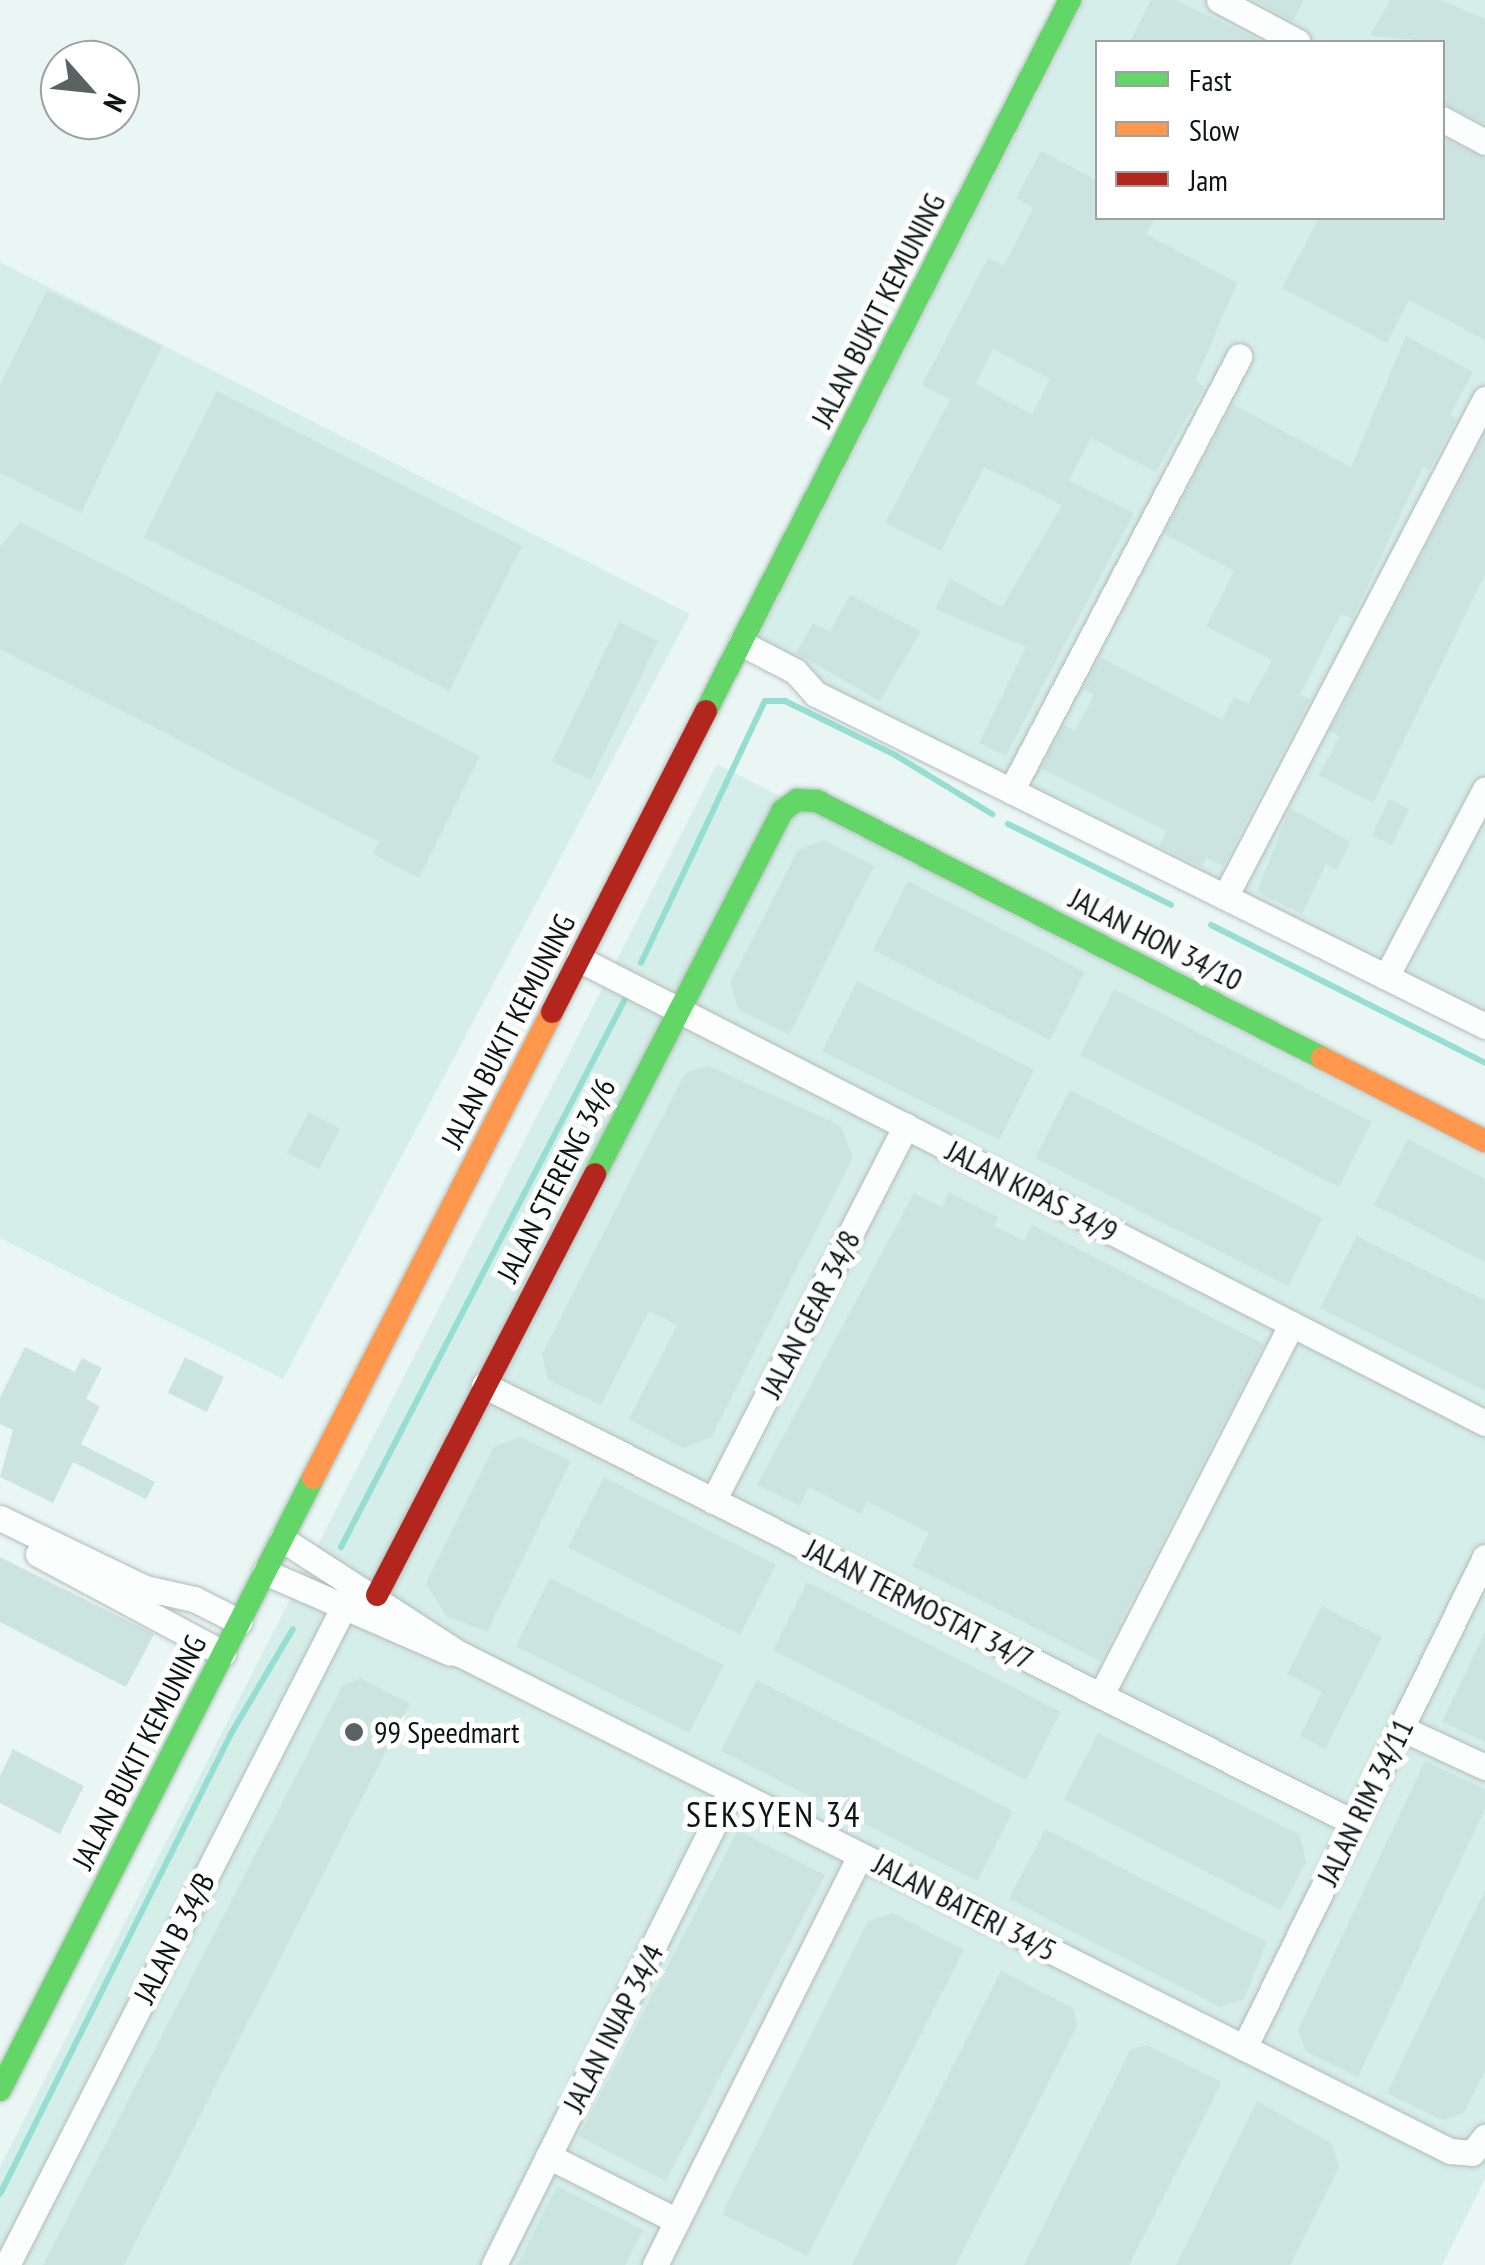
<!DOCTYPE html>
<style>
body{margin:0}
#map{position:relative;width:1485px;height:2265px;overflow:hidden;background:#e9f6f4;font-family:"PT Sans Narrow",sans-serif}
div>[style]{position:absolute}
.built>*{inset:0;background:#d5eee9}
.stream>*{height:6px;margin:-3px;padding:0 3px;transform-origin:3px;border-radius:3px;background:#97ded2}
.building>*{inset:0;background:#cce4e0}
.roads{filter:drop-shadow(0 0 2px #b1bcba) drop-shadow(0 0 2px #b1bcba)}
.street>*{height:25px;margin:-12.5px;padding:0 12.5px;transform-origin:12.5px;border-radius:12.5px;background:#fcfefd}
.fast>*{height:22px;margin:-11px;padding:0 11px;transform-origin:11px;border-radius:11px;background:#63d668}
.slow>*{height:22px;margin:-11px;padding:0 11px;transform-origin:11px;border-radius:11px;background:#ff974d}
.jam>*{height:22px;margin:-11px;padding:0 11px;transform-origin:11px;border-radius:11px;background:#b3261e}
.dots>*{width:28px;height:28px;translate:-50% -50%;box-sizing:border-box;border:5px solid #fff;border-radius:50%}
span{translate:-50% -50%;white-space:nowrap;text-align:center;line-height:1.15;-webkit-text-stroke:10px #fff;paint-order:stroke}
.street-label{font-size:30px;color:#0c1514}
.poi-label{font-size:30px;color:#0c1514}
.left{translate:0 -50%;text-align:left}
.quarter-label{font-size:35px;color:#0c1514;letter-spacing:2.5px}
.legend{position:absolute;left:1095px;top:40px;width:350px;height:180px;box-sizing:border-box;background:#fff;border:2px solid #9ea1a1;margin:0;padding:12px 18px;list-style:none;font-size:30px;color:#0c1514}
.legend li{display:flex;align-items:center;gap:20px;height:50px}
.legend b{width:50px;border:2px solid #9ea1a1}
.north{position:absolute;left:40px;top:40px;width:100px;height:100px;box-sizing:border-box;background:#fff;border:2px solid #9ea1a1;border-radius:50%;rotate:117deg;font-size:28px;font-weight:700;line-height:40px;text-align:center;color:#0c1514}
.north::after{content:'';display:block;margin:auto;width:35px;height:45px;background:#596462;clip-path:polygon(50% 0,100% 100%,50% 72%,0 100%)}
</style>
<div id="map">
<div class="built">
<i style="clip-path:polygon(evenodd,1085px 0,1485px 0,1485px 1021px,823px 688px,756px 642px,1085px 0,1098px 42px,1442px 42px,1442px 218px,1098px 218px,1098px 42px)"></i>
<i style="clip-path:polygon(0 262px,690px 614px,283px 1379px,0 1238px)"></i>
<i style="clip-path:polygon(717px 764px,1485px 1157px,1485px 2179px,1442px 2265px,0 2265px,0 2167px)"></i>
</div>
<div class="stream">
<i style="left:1008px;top:824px;width:182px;rotate:26.4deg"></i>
<i style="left:1211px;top:925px;width:307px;rotate:26.7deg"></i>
<i style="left:641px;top:963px;width:290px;rotate:-64.7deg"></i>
<i style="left:765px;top:701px;width:20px"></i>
<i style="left:785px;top:701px;width:123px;rotate:26.1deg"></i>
<i style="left:895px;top:755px;width:114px;rotate:31.3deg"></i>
<i style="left:341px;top:1547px;width:617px;rotate:-62.6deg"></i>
<i style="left:0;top:2194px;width:519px;rotate:-63.34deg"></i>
<i style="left:233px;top:1730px;width:117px;rotate:-59.3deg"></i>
</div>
<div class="building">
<i style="clip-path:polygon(1151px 0,1175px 0,1264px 42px,1130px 42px)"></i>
<i style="clip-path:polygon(1254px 0,1304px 0,1293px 21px)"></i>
<i style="clip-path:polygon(1390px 0,1440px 0,1485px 19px,1485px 124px,1442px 103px,1442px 42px,1370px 36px)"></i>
<i style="clip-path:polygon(1442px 138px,1485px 158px,1485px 340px,1409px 300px,1387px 343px,1282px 288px,1319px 218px,1442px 218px)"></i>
<i style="clip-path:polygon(evenodd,1041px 151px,1098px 181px,1098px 218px,1155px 218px,1146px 234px,1237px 283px,1196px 379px,1204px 388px,1156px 472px,1091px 438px,1069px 480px,1134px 513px,1006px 756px,979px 743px,1026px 647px,935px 609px,950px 579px,1002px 607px,1062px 505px,984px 467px,941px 551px,885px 523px,950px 400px,922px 385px,988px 258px,1004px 266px,1033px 208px,1016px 198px,1041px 151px,993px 349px,1050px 379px,1032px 414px,975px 384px,993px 349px)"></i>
<i style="clip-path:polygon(47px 290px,162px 346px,81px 513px,0 473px,0 385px)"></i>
<i style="clip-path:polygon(1406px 336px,1473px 372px,1450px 415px,1457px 418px,1429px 470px,1423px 467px,1352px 619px,1341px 614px,1300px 694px,1310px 699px,1223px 866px,1206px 858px,1202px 867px,1159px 846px,1167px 831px,1041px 768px,1064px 725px,1075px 731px,1094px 695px,1083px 689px,1100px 657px,1222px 720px,1234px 697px,1248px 704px,1272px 660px,1206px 626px,1234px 571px,1164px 534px,1232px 404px,1351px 467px)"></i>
<i style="clip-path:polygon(217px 391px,522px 546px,449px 691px,144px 537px)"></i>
<i style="clip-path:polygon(1485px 434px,1485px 575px,1373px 803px,1319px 775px,1340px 736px,1330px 731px)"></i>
<i style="clip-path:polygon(20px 522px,480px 756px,419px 878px,373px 854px,379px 842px,0 649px,0 547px)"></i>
<i style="clip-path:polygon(850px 595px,921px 631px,880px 701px,796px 653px,813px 623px,830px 632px)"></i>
<i style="clip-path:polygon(619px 622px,658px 641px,591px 780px,552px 762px)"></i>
<i style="clip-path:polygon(1389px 799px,1409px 809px,1392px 845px,1372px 836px)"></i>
<i style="clip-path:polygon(1290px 808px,1351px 842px,1336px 870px,1326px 864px,1302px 914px,1257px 892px)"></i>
<i style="clip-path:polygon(823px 840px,874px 866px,789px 1035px,739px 1010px,730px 983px,798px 850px)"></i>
<i style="clip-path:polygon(908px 881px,1085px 972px,1050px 1040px,873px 950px)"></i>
<i style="clip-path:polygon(857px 981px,1034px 1070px,999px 1140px,822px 1051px)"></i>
<i style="clip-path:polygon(1114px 989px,1372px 1122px,1339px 1187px,1080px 1055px)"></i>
<i style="clip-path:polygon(709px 1066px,841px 1126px,853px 1157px,711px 1438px,682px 1448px,629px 1419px,677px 1325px,649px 1311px,601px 1405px,548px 1380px,542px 1354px,685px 1073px)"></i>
<i style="clip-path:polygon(1070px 1090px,1322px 1218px,1288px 1286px,1035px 1158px)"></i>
<i style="clip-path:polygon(309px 1112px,340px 1129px,319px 1169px,287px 1153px)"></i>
<i style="clip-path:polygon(1408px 1139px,1485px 1179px,1485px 1262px,1374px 1205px)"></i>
<i style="clip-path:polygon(949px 1192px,998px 1217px,994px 1226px,1024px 1241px,1032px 1225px,1264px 1344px,1100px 1661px,912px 1566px,929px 1533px,867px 1501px,861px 1514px,809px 1487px,800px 1506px,757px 1485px,914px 1193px,942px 1207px)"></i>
<i style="clip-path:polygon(1357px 1236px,1485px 1300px,1485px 1391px,1320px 1308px)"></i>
<i style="clip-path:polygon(25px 1347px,75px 1372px,82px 1358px,102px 1368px,86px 1399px,100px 1406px,81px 1444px,155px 1482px,146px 1499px,73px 1462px,53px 1503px,0 1477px,13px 1430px,0 1424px,0 1397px)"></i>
<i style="clip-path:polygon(185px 1357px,224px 1377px,207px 1412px,168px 1393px)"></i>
<i style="clip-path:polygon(520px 1437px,571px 1461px,487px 1632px,446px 1616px,426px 1583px,494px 1447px)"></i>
<i style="clip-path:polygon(604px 1477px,776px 1565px,740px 1635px,568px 1547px)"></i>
<i style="clip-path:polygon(0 1557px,154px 1634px,126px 1687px,0 1622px)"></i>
<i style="clip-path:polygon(550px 1578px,724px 1665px,689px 1733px,516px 1646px)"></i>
<i style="clip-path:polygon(807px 1582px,1061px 1712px,1026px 1780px,773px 1650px)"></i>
<i style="clip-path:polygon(1322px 1606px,1382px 1637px,1325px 1749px,1300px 1736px,1322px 1692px,1287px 1674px)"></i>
<i style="clip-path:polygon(1485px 1632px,1485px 1742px,1442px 1722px)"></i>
<i style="clip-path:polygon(361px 1678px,410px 1704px,124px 2265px,43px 2265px,343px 1685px)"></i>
<i style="clip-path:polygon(757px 1680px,1013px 1811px,977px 1881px,721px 1751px)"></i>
<i style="clip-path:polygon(1098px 1733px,1300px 1835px,1306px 1862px,1281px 1910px,1064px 1799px)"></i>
<i style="clip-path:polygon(13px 1749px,84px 1786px,60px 1834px,0 1803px,0 1776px)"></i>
<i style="clip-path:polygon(1425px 1761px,1485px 1789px,1485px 1809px,1358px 2077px,1306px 2052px,1298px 2030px)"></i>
<i style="clip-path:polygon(1045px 1829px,1267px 1942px,1244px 1999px,1220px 2007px,1009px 1899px)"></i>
<i style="clip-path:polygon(738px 1830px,825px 1875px,666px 2181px,579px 2136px)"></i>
<i style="clip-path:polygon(1485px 1890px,1485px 2071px,1464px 2113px,1442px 2120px,1387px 2093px)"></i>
<i style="clip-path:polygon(893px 1913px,964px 1950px,807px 2256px,722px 2214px,868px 1921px)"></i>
<i style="clip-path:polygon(1001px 1971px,1073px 2008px,1077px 2026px,956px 2265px,852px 2265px)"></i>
<i style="clip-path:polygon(1147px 2045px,1222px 2082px,1129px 2265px,1024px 2265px,1130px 2050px)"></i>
<i style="clip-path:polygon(1257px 2101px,1332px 2144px,1339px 2167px,1290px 2265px,1176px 2265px)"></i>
<i style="clip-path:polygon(557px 2186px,643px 2230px,625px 2265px,517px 2265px)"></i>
</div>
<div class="roads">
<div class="street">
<i style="left:1219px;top:0;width:89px;rotate:28deg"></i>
<i style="left:1442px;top:119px;width:49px;rotate:28.1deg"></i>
<i style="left:741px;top:643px;width:61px;rotate:27.4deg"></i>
<i style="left:795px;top:671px;width:31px;rotate:48deg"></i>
<i style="left:816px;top:694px;width:747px;rotate:26.39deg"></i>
<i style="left:1011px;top:791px;width:491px;rotate:-62.3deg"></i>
<i style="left:1225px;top:897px;width:562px;rotate:-62.43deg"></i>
<i style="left:579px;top:959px;width:1018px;rotate:27.12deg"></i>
<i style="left:1386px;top:977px;width:212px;rotate:-62.2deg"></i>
<i style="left:484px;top:1385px;width:974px;rotate:26.72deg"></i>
<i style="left:713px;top:1501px;width:422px;rotate:-62.8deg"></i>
<i style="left:0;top:1518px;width:161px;rotate:25.8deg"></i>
<i style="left:145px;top:1588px;width:50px;rotate:12.7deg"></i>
<i style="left:194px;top:1599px;width:51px;rotate:26.6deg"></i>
<i style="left:282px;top:1539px;width:212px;rotate:32.9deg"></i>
<i style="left:460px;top:1654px;width:1108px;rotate:26.66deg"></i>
<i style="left:1450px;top:2151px;width:22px;rotate:5deg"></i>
<i style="left:1472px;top:2153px;width:21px;rotate:-51deg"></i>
<i style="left:38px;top:1554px;width:210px;rotate:28.2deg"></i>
<i style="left:265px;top:1572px;width:202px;rotate:23.6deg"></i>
<i style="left:1101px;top:1695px;width:417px;rotate:-62.8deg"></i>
<i style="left:1401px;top:1728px;width:93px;rotate:24.9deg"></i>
<i style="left:1244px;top:2048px;width:547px;rotate:-63.86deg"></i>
<i style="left:548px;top:2156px;width:144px;rotate:26.7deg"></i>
<i style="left:7px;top:2265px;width:736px;rotate:-62.91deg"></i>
<i style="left:494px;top:2265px;width:531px;rotate:-63.48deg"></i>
<i style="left:655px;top:2265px;width:458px;rotate:-63.4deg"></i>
</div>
<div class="fast">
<i style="left:706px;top:711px;width:799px;rotate:-62.89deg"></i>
<i style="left:595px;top:1174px;width:408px;rotate:-62.7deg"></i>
<i style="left:782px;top:811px;width:19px;rotate:-36deg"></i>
<i style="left:797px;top:800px;width:20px;rotate:3deg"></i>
<i style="left:817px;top:801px;width:567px;rotate:26.97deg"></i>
<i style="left:0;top:2090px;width:687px;rotate:-62.91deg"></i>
</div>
<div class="slow">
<i style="left:1322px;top:1058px;width:183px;rotate:27deg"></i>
<i style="left:313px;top:1478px;width:524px;rotate:-62.85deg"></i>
</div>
<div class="jam">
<i style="left:552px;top:1012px;width:338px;rotate:-62.9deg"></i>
<i style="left:377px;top:1595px;width:474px;rotate:-62.6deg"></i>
</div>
</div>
<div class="dots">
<i style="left:354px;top:1732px;background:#596462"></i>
</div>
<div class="street-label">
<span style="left:878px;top:310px;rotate:-63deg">JALAN BUKIT KEMUNING</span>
<span style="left:1156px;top:939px;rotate:27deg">JALAN HON 34/10</span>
<span style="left:508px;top:1031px;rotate:-63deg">JALAN BUKIT KEMUNING</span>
<span style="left:556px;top:1180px;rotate:-63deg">JALAN STERENG 34/6</span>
<span style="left:1032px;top:1191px;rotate:27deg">JALAN KIPAS 34/9</span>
<span style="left:810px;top:1314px;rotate:-63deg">JALAN GEAR 34/8</span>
<span style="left:919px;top:1604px;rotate:27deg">JALAN TERMOSTAT 34/7</span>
<span style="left:139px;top:1752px;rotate:-63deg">JALAN BUKIT KEMUNING</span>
<span style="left:1365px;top:1802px;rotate:-64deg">JALAN RIM 34/11</span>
<span style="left:965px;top:1907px;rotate:27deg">JALAN BATERI 34/5</span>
<span style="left:174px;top:1938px;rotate:-63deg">JALAN B 34/B</span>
<span style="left:613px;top:2028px;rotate:-63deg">JALAN INJAP 34/4</span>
</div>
<div class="poi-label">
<span class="left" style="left:374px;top:1732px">99 Speedmart</span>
</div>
<div class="quarter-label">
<span style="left:774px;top:1814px">SEKSYEN 34</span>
</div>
<ul class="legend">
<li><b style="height:12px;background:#63d668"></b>Fast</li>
<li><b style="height:12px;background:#ff974d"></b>Slow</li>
<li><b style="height:12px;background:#b3261e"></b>Jam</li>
</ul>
<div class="north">N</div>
</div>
